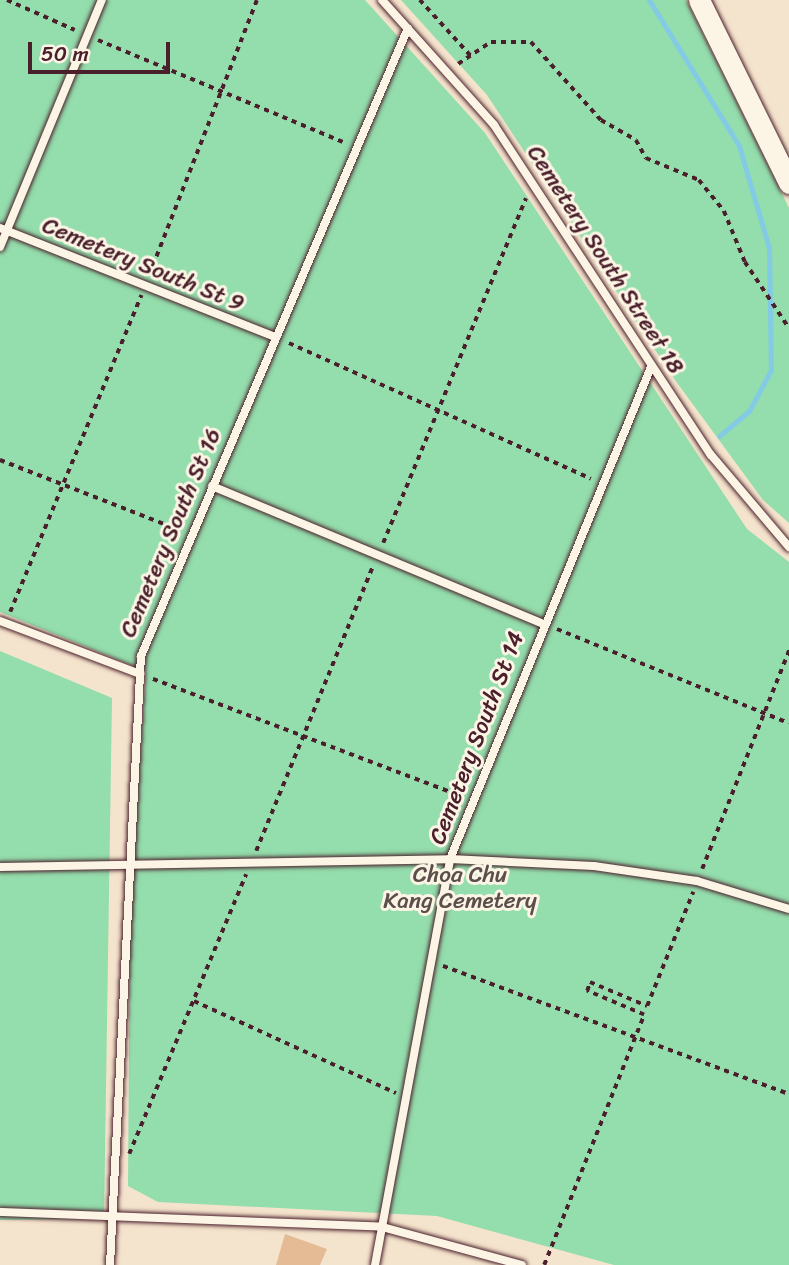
<!DOCTYPE html>
<style>
body{margin:0}
#map{position:relative;width:789px;height:1265px;overflow:hidden;background:#f5e4cd;font-family:Sriracha,sans-serif}
div>[style]{position:absolute}
.green>*{inset:0;background:#94ddac}
.stream>*{height:5px;margin:-2.5px;padding:0 2.5px;transform-origin:2.5px;border-radius:2.5px;background:#83cbe4}
.building>*{inset:0;background:#e4bb95}
.path>*{height:3.5px;margin-top:-1.75px;transform-origin:0;background:repeating-linear-gradient(90deg,#4a1f2b 0 5px,transparent 0 10px)}
.roads{filter:drop-shadow(0 0 2px #4a1f2b) drop-shadow(0 0 2px #4a1f2b)}
.service>*{height:8px;margin:-4px;padding:0 4px;transform-origin:4px;border-radius:4px;background:#fcf5e5}
.tertiary>*{height:21px;margin:-10.5px;padding:0 10.5px;transform-origin:10.5px;border-radius:10.5px;background:#fcf5e5}
span{translate:-50% -50%;white-space:nowrap;text-align:center;line-height:1.15;-webkit-text-stroke:6px #fcf5e5;paint-order:stroke}
.street-label{font-size:23px;color:#4a1f2b}
.park-label{font-size:23px;color:#5c4e4b}
.scale{position:absolute;left:28px;top:42px;width:142px;height:32px;box-sizing:border-box;border:4px solid #4a1f2b;border-top:0;padding-left:9px;font-size:21px;line-height:24px;white-space:nowrap;color:#4a1f2b;-webkit-text-stroke:5px #fcf5e5;paint-order:stroke}
</style>
<div id="map">
<div class="green">
<i style="clip-path:polygon(0 0,365px 0,485px 133px,747px 529px,789px 562px,789px 1265px,614px 1265px,437px 1216px,158px 1202px,128px 1186px,130px 903px,146px 671px,0 612px)"></i>
<i style="clip-path:polygon(401px 0,686px 0,789px 208px,789px 523px,763px 500px,675px 380px,487px 95px)"></i>
<i style="clip-path:polygon(0 651px,112px 698px,104px 1219px,0 1220px)"></i>
</div>
<div class="stream">
<i style="left:649px;top:0;width:172px;rotate:58.3deg"></i>
<i style="left:739px;top:146px;width:106px;rotate:73.6deg"></i>
<i style="left:769px;top:248px;width:122px;rotate:89.1deg"></i>
<i style="left:771px;top:370px;width:47px;rotate:118.2deg"></i>
<i style="left:749px;top:411px;width:39px;rotate:140deg"></i>
</div>
<div class="building">
<i style="clip-path:polygon(285px 1234px,327px 1249px,320px 1265px,276px 1265px)"></i>
</div>
<div class="path">
<i style="left:7px;top:0;width:74px;rotate:23.8deg"></i>
<i style="left:420px;top:0;width:76px;rotate:47.7deg"></i>
<i style="left:98px;top:40px;width:269px;rotate:22.6deg"></i>
<i style="left:458px;top:64px;width:40px;rotate:-34deg"></i>
<i style="left:491px;top:42px;width:40px"></i>
<i style="left:531px;top:42px;width:105px;rotate:48.1deg"></i>
<i style="left:601px;top:120px;width:40px;rotate:29.7deg"></i>
<i style="left:636px;top:140px;width:21px;rotate:61deg"></i>
<i style="left:646px;top:158px;width:57px;rotate:22.5deg"></i>
<i style="left:699px;top:180px;width:40px;rotate:51deg"></i>
<i style="left:724px;top:211px;width:55px;rotate:67.6deg"></i>
<i style="left:745px;top:262px;width:79px;rotate:56.3deg"></i>
<i style="left:149px;top:275px;width:295px;rotate:-68.6deg"></i>
<i style="left:289px;top:343px;width:331px;rotate:24.2deg"></i>
<i style="left:0;top:460px;width:193px;rotate:21.3deg"></i>
<i style="left:383px;top:543px;width:373px;rotate:-67.5deg"></i>
<i style="left:10px;top:612px;width:343px;rotate:-67.5deg"></i>
<i style="left:557px;top:629px;width:250px;rotate:22.1deg"></i>
<i style="left:153px;top:679px;width:332px;rotate:20.8deg"></i>
<i style="left:256px;top:851px;width:308px;rotate:-67.7deg"></i>
<i style="left:702px;top:869px;width:236px;rotate:-68.3deg"></i>
<i style="left:443px;top:966px;width:369px;rotate:20.3deg"></i>
<i style="left:194px;top:1001px;width:222px;rotate:24.5deg"></i>
<i style="left:129px;top:1154px;width:303px;rotate:-67.3deg"></i>
<i style="left:544px;top:1265px;width:269px;rotate:-68.2deg"></i>
<i style="left:644px;top:1015px;width:62px;rotate:-157.2deg"></i>
<i style="left:587px;top:991px;width:9px;rotate:-72deg"></i>
<i style="left:590px;top:982px;width:62px;rotate:22.8deg"></i>
<i style="left:647px;top:1006px;width:123px;rotate:-68deg"></i>
</div>
<div class="roads">
<div class="service">
<i style="left:382px;top:0;width:168px;rotate:48.1deg"></i>
<i style="left:494px;top:125px;width:395px;rotate:56.7deg"></i>
<i style="left:711px;top:455px;width:121px;rotate:49.7deg"></i>
<i style="left:0;top:228px;width:294px;rotate:21.6deg"></i>
<i style="left:0;top:247px;width:267px;rotate:-67.6deg"></i>
<i style="left:212px;top:486px;width:359px;rotate:22.6deg"></i>
<i style="left:0;top:621px;width:150px;rotate:20.7deg"></i>
<i style="left:0;top:867px;width:450px;rotate:-1deg"></i>
<i style="left:450px;top:859px;width:144px;rotate:2.8deg"></i>
<i style="left:594px;top:866px;width:104px;rotate:8.3deg"></i>
<i style="left:697px;top:881px;width:96px;rotate:16.9deg"></i>
<i style="left:0;top:1212px;width:382px;rotate:2.2deg"></i>
<i style="left:382px;top:1227px;width:145px;rotate:15.2deg"></i>
<i style="left:110px;top:1265px;width:610px;rotate:-87.09deg"></i>
<i style="left:141px;top:656px;width:682px;rotate:-66.97deg"></i>
<i style="left:375px;top:1265px;width:413px;rotate:-79.5deg"></i>
<i style="left:450px;top:859px;width:531px;rotate:-67.78deg"></i>
</div>
<div class="tertiary">
<i style="left:699px;top:0;width:204px;rotate:63.8deg"></i>
</div>
</div>
<div class="street-label">
<span style="left:605px;top:260px;rotate:57deg">Cemetery South Street 18</span>
<span style="left:143px;top:265px;rotate:22deg">Cemetery South St 9</span>
<span style="left:171px;top:533px;rotate:-67deg">Cemetery South St 16</span>
<span style="left:477px;top:738px;rotate:-69deg">Cemetery South St 14</span>
</div>
<div class="park-label">
<span style="left:460px;top:888px">Choa Chu<br>Kang Cemetery</span>
</div>
<div class="scale">50 m</div>
</div>
